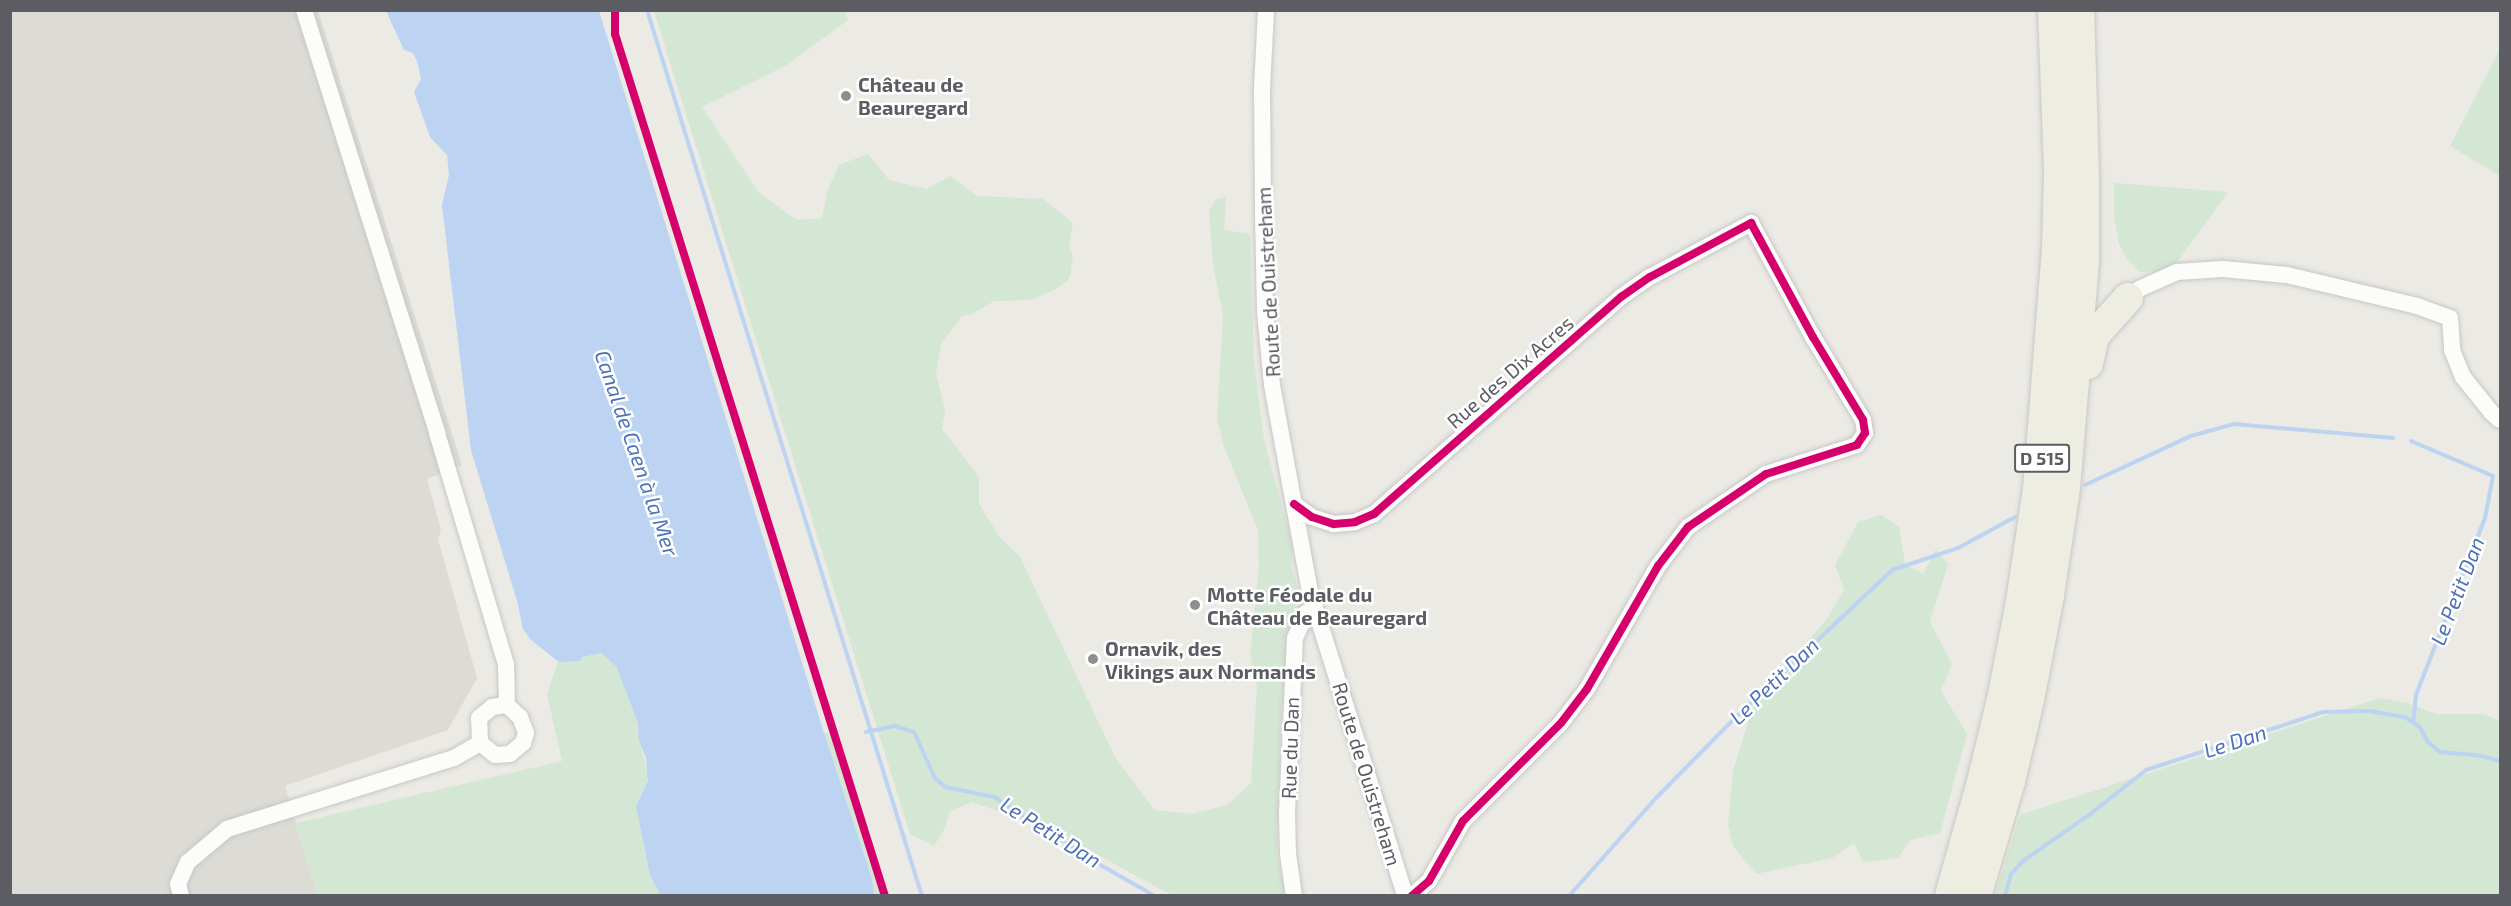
<!DOCTYPE html>
<meta charset="utf-8">
<style>
body{margin:0}
#map{position:relative;width:2511px;height:906px;overflow:hidden;background:#ebeae5;font-family:"Exo 2",sans-serif}
div>[style]{position:absolute}
.industrial>*{inset:0;background:#dcdbd6}
.green>*{inset:0;background:#d4e6d4}
.water>*{inset:0;background:#bcd3f2}
.stream>*{height:4px;margin:-2px;padding:0 2px;transform-origin:2px;border-radius:2px;background:#bcd3f2}
.roads{filter:drop-shadow(0 0 2px #c8c7c7) drop-shadow(0 0 2px #c8c7c7)}
.street>*{height:16px;margin:-8px;padding:0 8px;transform-origin:8px;border-radius:8px;background:#fcfcfb}
.highway>*{height:30px;margin:-15px;padding:0 15px;transform-origin:15px;border-radius:15px;background:#eeede2}
.cycleway>*{height:8px;margin:-4px;padding:0 4px;transform-origin:4px;border-radius:4px;background:#d6006c}
.dots>*{width:16px;height:16px;translate:-50% -50%;box-sizing:border-box;border:3px solid #fff;border-radius:50%}
span{translate:-50% -50%;white-space:nowrap;text-align:center;line-height:1.15;-webkit-text-stroke:5px #fff;paint-order:stroke}
.shield-label span{padding:2px 4px;background:#fff;border:2px solid;border-radius:4px;-webkit-text-stroke-width:0}
.shield-label{font-size:18px;color:#5b5d63;font-weight:700}
.poi-label{font-size:20px;color:#5b5d63;font-weight:700}
.left{translate:0 -50%;text-align:left}
.street-label{font-size:20px;color:#5b5d63}
.water-label{font-size:21px;color:#4d71b9;font-style:italic}
.frame{position:absolute;inset:0;border:12px solid #5b5d63;pointer-events:none}
</style>
<div id="map">
<div class="industrial">
<i style="clip-path:polygon(10px 11px,318px 11px,462px 465px,427px 479px,441px 530px,438px 539px,477px 678px,448px 730px,285px 786px,317px 895px,11px 895px)"></i>
</div>
<div class="green">
<i style="clip-path:polygon(654px 11px,845px 11px,848px 20px,787px 65px,702px 107px,759px 193px,797px 220px,822px 218px,828px 189px,839px 165px,868px 154px,889px 180px,927px 189px,950px 176px,977px 196px,1043px 199px,1073px 223px,1069px 247px,1073px 256px,1070px 276px,1067px 281px,1054px 290px,1030px 300px,994px 301px,972px 314px,962px 316px,941px 344px,936px 374px,945px 410px,942px 429px,979px 477px,979px 504px,999px 536px,1020px 557px,1116px 759px,1155px 810px,1191px 814px,1227px 805px,1251px 783px,1257px 687px,1250px 655px,1259px 567px,1258px 530px,1224px 447px,1217px 419px,1223px 315px,1213px 266px,1209px 211px,1216px 199px,1226px 197px,1224px 230px,1250px 234px,1254px 360px,1264px 440px,1288px 528px,1293px 546px,1291px 565px,1302px 603px,1289px 634px,1281px 713px,1277px 857px,1286px 895px,1171px 895px,1100px 856px,1023px 820px,972px 802px,950px 811px,945px 828px,934px 846px,910px 834px)"></i>
<i style="clip-path:polygon(2500px 49px,2500px 176px,2450px 146px)"></i>
<i style="clip-path:polygon(2114px 183px,2228px 192px,2175px 265px,2163px 271px,2140px 272px,2128px 260px,2119px 244px,2114px 216px)"></i>
<i style="clip-path:polygon(1881px 515px,1899px 527px,1905px 564px,1923px 574px,1936px 549px,1948px 564px,1930px 622px,1952px 664px,1941px 691px,1967px 734px,1940px 833px,1910px 840px,1898px 858px,1863px 862px,1854px 843px,1832px 858px,1756px 874px,1733px 846px,1728px 825px,1733px 771px,1755px 700px,1827px 619px,1844px 590px,1835px 565px,1858px 522px)"></i>
<i style="clip-path:polygon(595px 652px,605px 654px,616px 666px,638px 723px,639px 741px,649px 776px,636px 806px,650px 875px,660px 895px,317px 895px,296px 823px,562px 761px,547px 694px,558px 662px,580px 661px,582px 657px)"></i>
<i style="clip-path:polygon(2380px 698px,2407px 703px,2436px 714px,2484px 714px,2500px 721px,2500px 895px,1995px 895px,2020px 815px)"></i>
<i style="clip-path:polygon(824px 733px,832px 733px,881px 895px,874px 895px,872px 879px)"></i>
</div>
<div class="water">
<i style="clip-path:polygon(386px 11px,599px 11px,824px 733px,872px 879px,874px 895px,660px 895px,650px 875px,636px 806px,648px 780px,646px 758px,639px 741px,638px 723px,616px 666px,601px 653px,582px 657px,580px 661px,559px 662px,531px 640px,523px 629px,517px 601px,471px 450px,442px 205px,449px 175px,447px 155px,430px 137px,414px 92px,421px 79px,417px 61px,413px 53px,404px 50px)"></i>
</div>
<div class="stream">
<i style="left:647px;top:10px;width:928px;rotate:72.76deg"></i>
<i style="left:2411px;top:441px;width:89px;rotate:23.1deg"></i>
<i style="left:2493px;top:476px;width:43px;rotate:100.8deg"></i>
<i style="left:2485px;top:518px;width:190px;rotate:111.3deg"></i>
<i style="left:2416px;top:695px;width:27px;rotate:96deg"></i>
<i style="left:2085px;top:485px;width:117px;rotate:-24.8deg"></i>
<i style="left:2191px;top:436px;width:45px;rotate:-15.6deg"></i>
<i style="left:2234px;top:424px;width:160px;rotate:5deg"></i>
<i style="left:866px;top:732px;width:30px;rotate:-12deg"></i>
<i style="left:895px;top:726px;width:20px;rotate:18deg"></i>
<i style="left:914px;top:732px;width:51px;rotate:65.5deg"></i>
<i style="left:935px;top:778px;width:13px;rotate:42deg"></i>
<i style="left:945px;top:787px;width:50px;rotate:11.5deg"></i>
<i style="left:994px;top:797px;width:130px;rotate:32.5deg"></i>
<i style="left:1104px;top:867px;width:59px;rotate:29.6deg"></i>
<i style="left:1569px;top:896px;width:130px;rotate:-48.4deg"></i>
<i style="left:1655px;top:799px;width:112px;rotate:-45.4deg"></i>
<i style="left:1734px;top:719px;width:217px;rotate:-43.3deg"></i>
<i style="left:1892px;top:570px;width:70px;rotate:-18.4deg"></i>
<i style="left:1958px;top:548px;width:65px;rotate:-28.5deg"></i>
<i style="left:2005px;top:896px;width:23px;rotate:-75deg"></i>
<i style="left:2011px;top:874px;width:18px;rotate:-47deg"></i>
<i style="left:2023px;top:861px;width:80px;rotate:-34.9deg"></i>
<i style="left:2089px;top:815px;width:73px;rotate:-38.3deg"></i>
<i style="left:2146px;top:770px;width:186px;rotate:-18.1deg"></i>
<i style="left:2323px;top:712px;width:47px;rotate:-1.2deg"></i>
<i style="left:2370px;top:711px;width:36px;rotate:10deg"></i>
<i style="left:2405px;top:717px;width:18px;rotate:34deg"></i>
<i style="left:2420px;top:727px;width:16px;rotate:63deg"></i>
<i style="left:2427px;top:741px;width:17px;rotate:40deg"></i>
<i style="left:2440px;top:752px;width:37px;rotate:5deg"></i>
<i style="left:2477px;top:755px;width:24px;rotate:15deg"></i>
</div>
<div class="roads">
<div class="street">
<i style="left:304px;top:10px;width:443px;rotate:72.5deg"></i>
<i style="left:437px;top:433px;width:241px;rotate:73.4deg"></i>
<i style="left:506px;top:664px;width:41px;rotate:88.6deg"></i>
<i style="left:1266px;top:10px;width:78px;rotate:92.9deg"></i>
<i style="left:1262px;top:88px;width:126px;rotate:89.5deg"></i>
<i style="left:1263px;top:214px;width:98px;rotate:88.8deg"></i>
<i style="left:1265px;top:312px;width:73px;rotate:84.5deg"></i>
<i style="left:1272px;top:385px;width:210px;rotate:79.6deg"></i>
<i style="left:1310px;top:592px;width:318px;rotate:72.6deg"></i>
<i style="left:2128px;top:298px;width:16px;rotate:-38deg"></i>
<i style="left:2141px;top:288px;width:39px;rotate:-24deg"></i>
<i style="left:2177px;top:272px;width:46px;rotate:-3.7deg"></i>
<i style="left:2223px;top:269px;width:64px;rotate:5.4deg"></i>
<i style="left:2287px;top:275px;width:134px;rotate:13.4deg"></i>
<i style="left:2417px;top:306px;width:35px;rotate:20deg"></i>
<i style="left:2450px;top:318px;width:32px;rotate:86deg"></i>
<i style="left:2452px;top:350px;width:29px;rotate:68deg"></i>
<i style="left:2463px;top:377px;width:45px;rotate:51.3deg"></i>
<i style="left:2491px;top:412px;width:12px;rotate:42deg"></i>
<i style="left:1294px;top:504px;width:22px;rotate:36deg"></i>
<i style="left:1312px;top:517px;width:23px;rotate:18deg"></i>
<i style="left:1334px;top:524px;width:21px;rotate:-5deg"></i>
<i style="left:1355px;top:522px;width:21px;rotate:-23deg"></i>
<i style="left:1374px;top:514px;width:329px;rotate:-41.3deg"></i>
<i style="left:1621px;top:297px;width:35px;rotate:-35deg"></i>
<i style="left:1650px;top:277px;width:115px;rotate:-28.1deg"></i>
<i style="left:1751px;top:223px;width:130px;rotate:61.5deg"></i>
<i style="left:1813px;top:337px;width:97px;rotate:58.9deg"></i>
<i style="left:1863px;top:420px;width:13px;rotate:81deg"></i>
<i style="left:1865px;top:433px;width:14px;rotate:124deg"></i>
<i style="left:1857px;top:445px;width:96px;rotate:162.3deg"></i>
<i style="left:1766px;top:474px;width:94px;rotate:145.8deg"></i>
<i style="left:1688px;top:527px;width:49px;rotate:127.6deg"></i>
<i style="left:1658px;top:566px;width:142px;rotate:120deg"></i>
<i style="left:1587px;top:689px;width:43px;rotate:127.4deg"></i>
<i style="left:1561px;top:723px;width:139px;rotate:135deg"></i>
<i style="left:1463px;top:821px;width:69px;rotate:119.5deg"></i>
<i style="left:1429px;top:881px;width:23px;rotate:139deg"></i>
<i style="left:507px;top:705px;width:18px;rotate:43deg"></i>
<i style="left:520px;top:717px;width:17px;rotate:69deg"></i>
<i style="left:526px;top:733px;width:10px;rotate:107deg"></i>
<i style="left:523px;top:743px;width:17px;rotate:140deg"></i>
<i style="left:510px;top:754px;width:15px;rotate:176deg"></i>
<i style="left:495px;top:755px;width:19px;rotate:-141deg"></i>
<i style="left:480px;top:743px;width:25px;rotate:-92deg"></i>
<i style="left:479px;top:718px;width:17px;rotate:-40deg"></i>
<i style="left:492px;top:707px;width:15px;rotate:-8deg"></i>
<i style="left:181px;top:896px;width:12px;rotate:-104deg"></i>
<i style="left:178px;top:884px;width:24px;rotate:-66deg"></i>
<i style="left:188px;top:862px;width:51px;rotate:-40.2deg"></i>
<i style="left:227px;top:829px;width:238px;rotate:-17.4deg"></i>
<i style="left:454px;top:758px;width:30px;rotate:-30deg"></i>
<i style="left:1294px;top:896px;width:42px;rotate:-98.1deg"></i>
<i style="left:1288px;top:854px;width:41px;rotate:-91.4deg"></i>
<i style="left:1287px;top:813px;width:175px;rotate:-87.4deg"></i>
<i style="left:1295px;top:638px;width:27px;rotate:-66deg"></i>
<i style="left:1306px;top:613px;width:10px;rotate:-29deg"></i>
</div>
<div class="highway">
<i style="left:2088px;top:364px;width:29px;rotate:-78deg"></i>
<i style="left:2094px;top:336px;width:51px;rotate:-48.2deg"></i>
<i style="left:1950px;top:896px;width:118px;rotate:-74.3deg"></i>
<i style="left:1982px;top:782px;width:84px;rotate:-76.3deg"></i>
<i style="left:2002px;top:700px;width:100px;rotate:-79deg"></i>
<i style="left:2021px;top:602px;width:113px;rotate:-81.4deg"></i>
<i style="left:2038px;top:490px;width:241px;rotate:-85.5deg"></i>
<i style="left:2057px;top:250px;width:79px;rotate:-88.5deg"></i>
<i style="left:2059px;top:171px;width:161px;rotate:-92.1deg"></i>
<i style="left:1976px;top:896px;width:120px;rotate:-73.5deg"></i>
<i style="left:2010px;top:781px;width:83px;rotate:-76.8deg"></i>
<i style="left:2029px;top:700px;width:107px;rotate:-79.2deg"></i>
<i style="left:2049px;top:595px;width:108px;rotate:-81.5deg"></i>
<i style="left:2065px;top:488px;width:228px;rotate:-85.2deg"></i>
<i style="left:2084px;top:261px;width:86px;rotate:-90deg"></i>
<i style="left:2084px;top:175px;width:165px;rotate:-91.7deg"></i>
</div>
</div>
<div class="cycleway">
<i style="left:615px;top:10px;width:24px;rotate:90deg"></i>
<i style="left:615px;top:34px;width:903px;rotate:72.61deg"></i>
<i style="left:1294px;top:504px;width:22px;rotate:36deg"></i>
<i style="left:1312px;top:517px;width:23px;rotate:18deg"></i>
<i style="left:1334px;top:524px;width:21px;rotate:-5deg"></i>
<i style="left:1355px;top:522px;width:21px;rotate:-23deg"></i>
<i style="left:1374px;top:514px;width:329px;rotate:-41.3deg"></i>
<i style="left:1621px;top:297px;width:35px;rotate:-35deg"></i>
<i style="left:1650px;top:277px;width:115px;rotate:-28.1deg"></i>
<i style="left:1751px;top:223px;width:130px;rotate:61.5deg"></i>
<i style="left:1813px;top:337px;width:97px;rotate:58.9deg"></i>
<i style="left:1863px;top:420px;width:13px;rotate:81deg"></i>
<i style="left:1865px;top:433px;width:14px;rotate:124deg"></i>
<i style="left:1857px;top:445px;width:96px;rotate:162.3deg"></i>
<i style="left:1766px;top:474px;width:94px;rotate:145.8deg"></i>
<i style="left:1688px;top:527px;width:49px;rotate:127.6deg"></i>
<i style="left:1658px;top:566px;width:142px;rotate:120deg"></i>
<i style="left:1587px;top:689px;width:43px;rotate:127.4deg"></i>
<i style="left:1561px;top:723px;width:139px;rotate:135deg"></i>
<i style="left:1463px;top:821px;width:69px;rotate:119.5deg"></i>
<i style="left:1429px;top:881px;width:23px;rotate:139deg"></i>
</div>
<div class="dots">
<i style="left:846px;top:96px;background:#8d8e90"></i>
<i style="left:1195px;top:605px;background:#8d8e90"></i>
<i style="left:1093px;top:659px;background:#8d8e90"></i>
</div>
<div class="shield-label">
<span style="left:2042px;top:458px">D 515</span>
</div>
<div class="poi-label">
<span class="left" style="left:858px;top:96px">Château de<br>Beauregard</span>
<span class="left" style="left:1207px;top:606px">Motte Féodale du<br>Château de Beauregard</span>
<span class="left" style="left:1105px;top:660px">Ornavik, des<br>Vikings aux Normands</span>
</div>
<div class="street-label">
<span style="left:1268px;top:282px;rotate:-93deg">Route de Ouistreham</span>
<span style="left:1510px;top:372px;rotate:-41deg">Rue des Dix Acres</span>
<span style="left:1290px;top:748px;rotate:-88deg">Rue du Dan</span>
<span style="left:1367px;top:774px;rotate:73deg">Route de Ouistreham</span>
</div>
<div class="water-label">
<span style="left:637px;top:453px;rotate:71deg">Canal de Caen à la Mer</span>
<span style="left:2457px;top:591px;rotate:-69deg">Le Petit Dan</span>
<span style="left:1774px;top:681px;rotate:-44deg">Le Petit Dan</span>
<span style="left:2235px;top:741px;rotate:-18deg">Le Dan</span>
<span style="left:1051px;top:832px;rotate:32deg">Le Petit Dan</span>
</div>
<div class="frame"></div>
</div>
